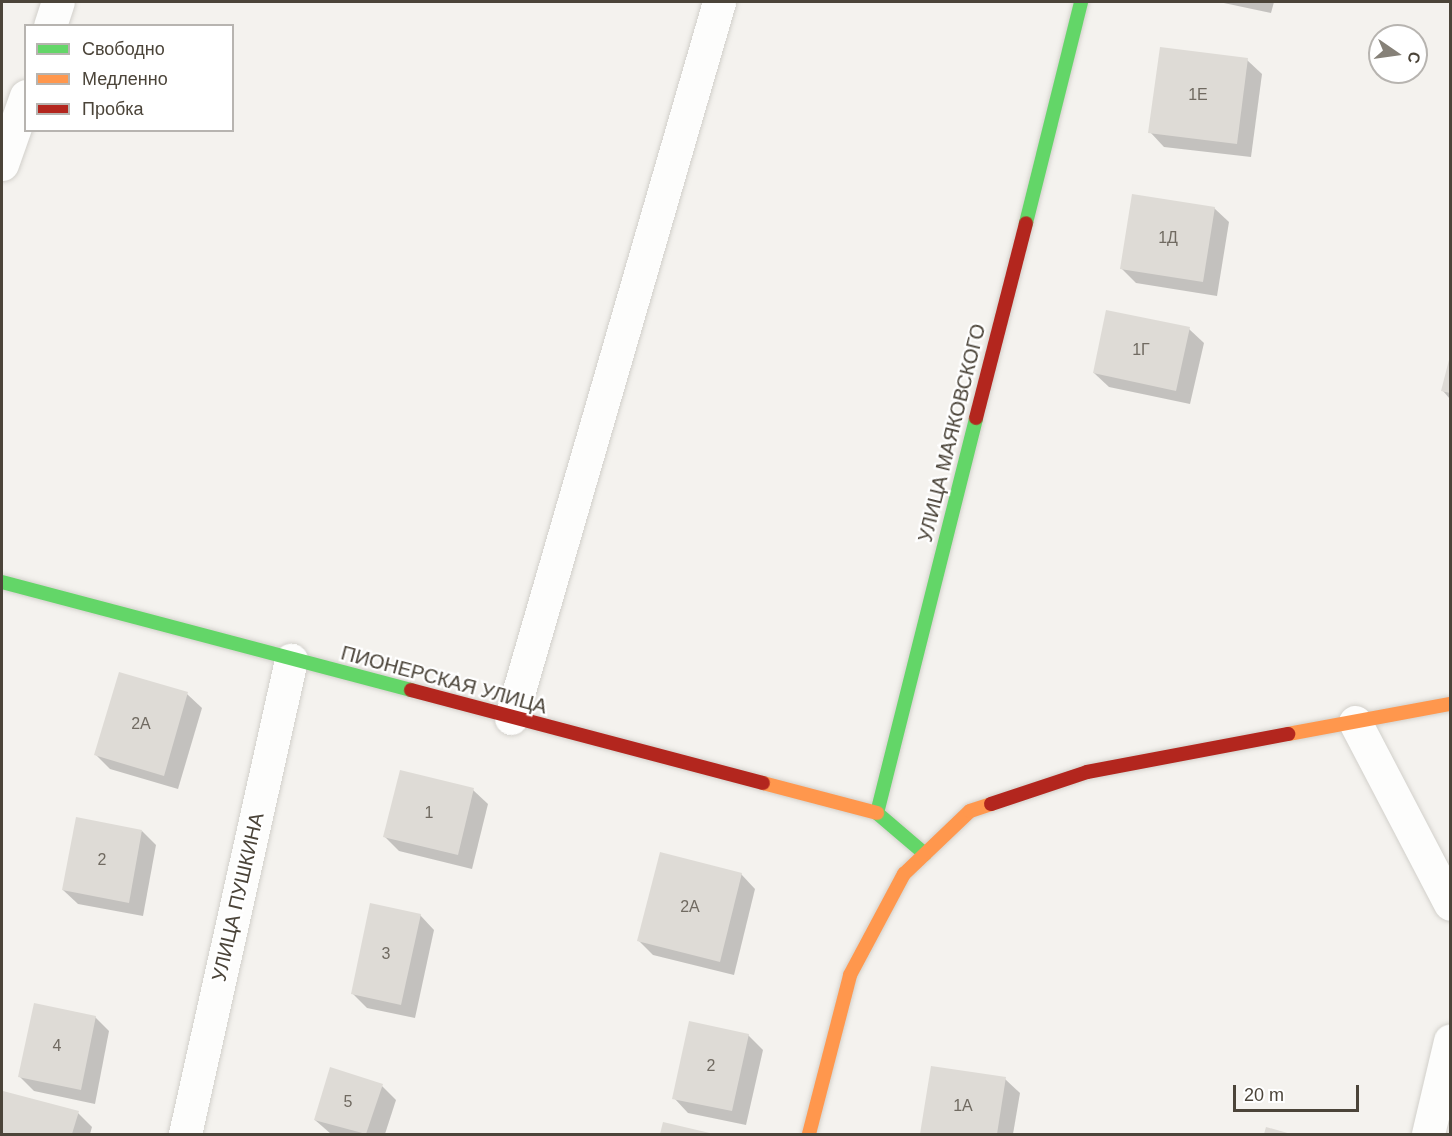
<!DOCTYPE html>
<meta charset="utf-8">
<style>
body{margin:0}
#map{position:relative;width:1452px;height:1136px;overflow:hidden;background:#f4f2ee;font-family:Helvetica,sans-serif}
div>[style]{position:absolute}
.shadow>*{inset:0;background:#0003}
.building>*{inset:0;background:#dedbd6}
.roads{filter:drop-shadow(0 0 2px #d2d0cb) drop-shadow(0 0 2px #d2d0cb)}
.street>*{height:33px;margin:-16.5px;padding:0 16.5px;transform-origin:16.5px;border-radius:16.5px;background:#fdfdfc}
.fast>*{height:14px;margin:-7px;padding:0 7px;transform-origin:7px;border-radius:7px;background:#63d668}
.slow>*{height:14px;margin:-7px;padding:0 7px;transform-origin:7px;border-radius:7px;background:#ff974d}
.jam>*{height:14px;margin:-7px;padding:0 7px;transform-origin:7px;border-radius:7px;background:#b3261e}
span{translate:-50% -50%;white-space:nowrap;text-align:center;line-height:1.15;-webkit-text-stroke:4.5px #fff;paint-order:stroke}
.number-label{font-size:16px;color:#706a61}
.number-label span{-webkit-text-stroke-width:0}
.street-label{font-size:20px;color:#4b4439}
.frame{position:absolute;inset:0;border:3px solid #4b4439;pointer-events:none}
.legend{position:absolute;left:24px;top:24px;width:210px;height:108px;box-sizing:border-box;background:#fff;border:2px solid #b7b4b0;margin:0;padding:8px 10px;list-style:none;font-size:18px;color:#4b4439}
.legend li{display:flex;align-items:center;gap:12px;height:30px}
.legend b{width:30px;border:2px solid #b7b4b0}
.north{position:absolute;left:1368px;top:24px;width:60px;height:60px;box-sizing:border-box;background:#fff;border:2px solid #b7b4b0;border-radius:50%;rotate:103deg;font-size:16px;font-weight:700;line-height:24px;text-align:center;color:#4b4439}
.north::after{content:'';display:block;margin:auto;width:21px;height:27px;background:#868178;clip-path:polygon(50% 0,100% 100%,50% 72%,0 100%)}
.scale{position:absolute;left:1233px;top:1085px;width:126px;height:27px;box-sizing:border-box;border:3px solid #4b4439;border-top:0;padding-left:8px;font-size:18px;line-height:21px;white-space:nowrap;color:#4b4439;-webkit-text-stroke:4px #fff;paint-order:stroke}
</style>
<div id="map">
<div class="shadow">
<i style="clip-path:polygon(1219px 2px,1274px 2px,1271px 13px)"></i>
<i style="clip-path:polygon(1247px 60px,1262px 74px,1251px 157px,1164px 147px,1150px 132px)"></i>
<i style="clip-path:polygon(1214px 208px,1229px 222px,1217px 296px,1136px 283px,1122px 269px)"></i>
<i style="clip-path:polygon(1189px 329px,1204px 343px,1190px 404px,1109px 387px,1094px 373px)"></i>
<i style="clip-path:polygon(1450px 359px,1450px 399px,1443px 391px)"></i>
<i style="clip-path:polygon(187px 694px,202px 708px,178px 789px,110px 769px,96px 755px)"></i>
<i style="clip-path:polygon(473px 790px,488px 804px,472px 869px,399px 851px,385px 837px)"></i>
<i style="clip-path:polygon(142px 831px,156px 845px,143px 916px,78px 904px,63px 890px)"></i>
<i style="clip-path:polygon(741px 874px,755px 889px,734px 975px,653px 955px,639px 941px)"></i>
<i style="clip-path:polygon(420px 915px,434px 930px,415px 1018px,367px 1008px,352px 993px)"></i>
<i style="clip-path:polygon(95px 1017px,109px 1031px,95px 1104px,34px 1091px,20px 1077px)"></i>
<i style="clip-path:polygon(748px 1035px,763px 1050px,746px 1125px,688px 1113px,674px 1098px)"></i>
<i style="clip-path:polygon(932px 1068px,1005px 1079px,1020px 1093px,1013px 1134px,922px 1134px)"></i>
<i style="clip-path:polygon(382px 1086px,396px 1100px,385px 1134px,331px 1134px,315px 1120px)"></i>
<i style="clip-path:polygon(4px 1093px,78px 1113px,92px 1127px,90px 1134px,2px 1134px)"></i>
<i style="clip-path:polygon(664px 1124px,711px 1134px,662px 1134px)"></i>
</div>
<div class="building">
<i style="clip-path:polygon(1160px 47px,1248px 58px,1237px 144px,1148px 133px)"></i>
<i style="clip-path:polygon(1132px 194px,1215px 207px,1203px 282px,1120px 269px)"></i>
<i style="clip-path:polygon(1106px 310px,1190px 327px,1176px 391px,1093px 373px)"></i>
<i style="clip-path:polygon(1450px 356px,1450px 393px,1441px 391px)"></i>
<i style="clip-path:polygon(119px 672px,188px 692px,164px 776px,94px 755px)"></i>
<i style="clip-path:polygon(400px 770px,474px 788px,458px 855px,383px 837px)"></i>
<i style="clip-path:polygon(76px 817px,142px 830px,129px 903px,62px 890px)"></i>
<i style="clip-path:polygon(660px 852px,742px 873px,720px 962px,637px 941px)"></i>
<i style="clip-path:polygon(370px 903px,421px 914px,401px 1005px,351px 994px)"></i>
<i style="clip-path:polygon(34px 1003px,96px 1016px,81px 1090px,18px 1077px)"></i>
<i style="clip-path:polygon(689px 1021px,749px 1034px,732px 1111px,672px 1099px)"></i>
<i style="clip-path:polygon(931px 1066px,1006px 1077px,997px 1134px,920px 1134px)"></i>
<i style="clip-path:polygon(330px 1067px,383px 1084px,366px 1134px,314px 1120px)"></i>
<i style="clip-path:polygon(3px 1091px,79px 1111px,72px 1134px,2px 1134px)"></i>
<i style="clip-path:polygon(663px 1122px,714px 1134px,660px 1134px)"></i>
<i style="clip-path:polygon(1266px 1127px,1291px 1134px,1264px 1134px)"></i>
</div>
<div class="roads">
<div class="street">
<i style="left:50px;top:26px;width:25px;rotate:-72deg"></i>
<i style="left:2px;top:164px;width:72px;rotate:-70.6deg"></i>
<i style="left:511px;top:718px;width:746px;rotate:-73.8deg"></i>
<i style="left:1355px;top:722px;width:205px;rotate:62.4deg"></i>
<i style="left:185px;top:1134px;width:486px;rotate:-77.4deg"></i>
<i style="left:1428px;top:1134px;width:96px;rotate:-76.7deg"></i>
</div>
<div class="fast">
<i style="left:1026px;top:223px;width:228px;rotate:-76deg"></i>
<i style="left:2px;top:582px;width:423px;rotate:14.8deg"></i>
<i style="left:925px;top:854px;width:63px;rotate:-139.5deg"></i>
<i style="left:877px;top:813px;width:407px;rotate:-75.9deg"></i>
</div>
<div class="slow">
<i style="left:1288px;top:734px;width:165px;rotate:-10.5deg"></i>
<i style="left:763px;top:783px;width:118px;rotate:14.7deg"></i>
<i style="left:809px;top:1134px;width:164px;rotate:-75.5deg"></i>
<i style="left:850px;top:975px;width:115px;rotate:-61.9deg"></i>
<i style="left:904px;top:874px;width:91px;rotate:-43.7deg"></i>
<i style="left:970px;top:811px;width:22px;rotate:-18deg"></i>
</div>
<div class="jam">
<i style="left:976px;top:418px;width:201px;rotate:-75.6deg"></i>
<i style="left:411px;top:690px;width:364px;rotate:14.8deg"></i>
<i style="left:991px;top:804px;width:101px;rotate:-18.4deg"></i>
<i style="left:1087px;top:772px;width:205px;rotate:-10.7deg"></i>
</div>
</div>
<div class="number-label">
<span style="left:1198px;top:95px">1Е</span>
<span style="left:1168px;top:238px">1Д</span>
<span style="left:1141px;top:350px">1Г</span>
<span style="left:141px;top:724px">2А</span>
<span style="left:429px;top:813px">1</span>
<span style="left:102px;top:860px">2</span>
<span style="left:690px;top:907px">2А</span>
<span style="left:386px;top:954px">3</span>
<span style="left:57px;top:1046px">4</span>
<span style="left:711px;top:1066px">2</span>
<span style="left:348px;top:1102px">5</span>
<span style="left:963px;top:1106px">1А</span>
</div>
<div class="street-label">
<span style="left:952px;top:433px;rotate:-76deg">УЛИЦА МАЯКОВСКОГО</span>
<span style="left:444px;top:680px;rotate:15deg">ПИОНЕРСКАЯ УЛИЦА</span>
<span style="left:238px;top:897px;rotate:-77deg">УЛИЦА ПУШКИНА</span>
</div>
<div class="frame"></div>
<ul class="legend">
<li><b style="height:8px;background:#63d668"></b>Свободно</li>
<li><b style="height:8px;background:#ff974d"></b>Медленно</li>
<li><b style="height:8px;background:#b3261e"></b>Пробка</li>
</ul>
<div class="north">С</div>
<div class="scale">20 m</div>
</div>
